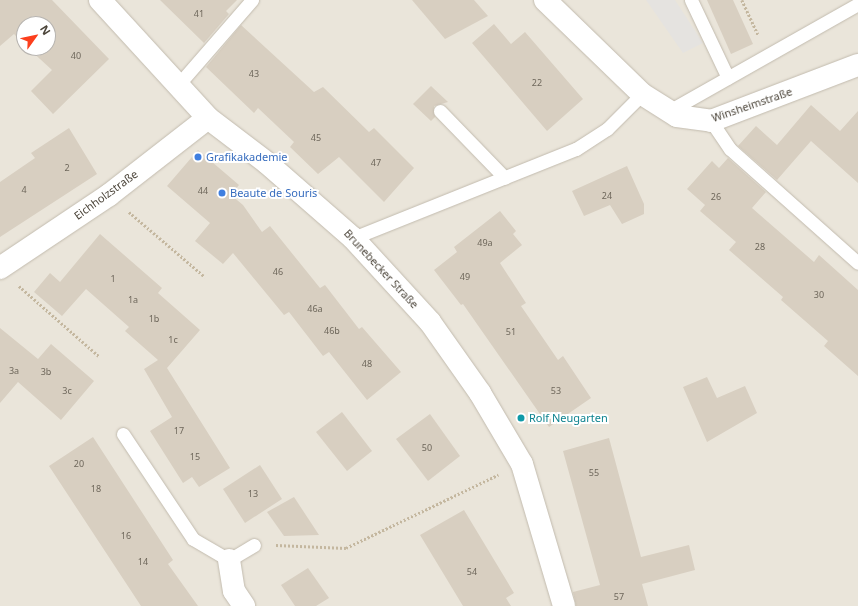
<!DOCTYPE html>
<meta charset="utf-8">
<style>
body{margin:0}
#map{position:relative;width:858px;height:606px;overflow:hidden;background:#f6f3ec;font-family:"Noto Sans",sans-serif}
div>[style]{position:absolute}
.residential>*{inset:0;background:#eae5da}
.parking>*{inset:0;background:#e5e3e0}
.building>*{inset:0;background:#d8cfc1}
.path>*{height:2.5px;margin-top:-1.25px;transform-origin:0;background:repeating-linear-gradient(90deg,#c4b79f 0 2px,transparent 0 4px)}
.roads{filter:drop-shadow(0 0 1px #c2bbae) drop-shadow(0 0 1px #c2bbae)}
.service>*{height:13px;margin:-6.5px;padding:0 6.5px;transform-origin:6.5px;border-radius:6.5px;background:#fff}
.minor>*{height:22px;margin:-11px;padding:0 11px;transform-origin:11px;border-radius:11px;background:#fff}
.dots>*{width:11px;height:11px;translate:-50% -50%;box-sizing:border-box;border:2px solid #fff;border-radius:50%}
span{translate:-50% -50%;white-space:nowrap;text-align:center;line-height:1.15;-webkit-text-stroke:4px #fff;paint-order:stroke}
.number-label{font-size:9px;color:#6e675b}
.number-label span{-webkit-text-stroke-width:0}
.street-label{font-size:11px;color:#4b4439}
.shop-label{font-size:11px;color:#366cbe}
.left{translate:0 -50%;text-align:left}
.culture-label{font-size:11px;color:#0d838f}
.north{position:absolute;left:16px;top:16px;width:40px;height:40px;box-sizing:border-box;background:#fff;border:1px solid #b7b4b0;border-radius:50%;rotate:57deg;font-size:11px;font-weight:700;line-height:16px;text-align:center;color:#4b4439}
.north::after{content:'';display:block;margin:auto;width:14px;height:18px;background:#fc3f1d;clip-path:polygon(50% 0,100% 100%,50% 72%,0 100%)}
</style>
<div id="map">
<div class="residential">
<i style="clip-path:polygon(evenodd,0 0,858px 0,858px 606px,0 606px,0 0,24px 24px,48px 24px,48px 48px,24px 48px,24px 24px)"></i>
</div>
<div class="parking">
<i style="clip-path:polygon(646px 0,675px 0,703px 43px,683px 53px)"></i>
</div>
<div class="building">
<i style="clip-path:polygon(0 0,52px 0,109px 59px,53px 114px,31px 91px,52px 70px,28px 48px,48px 48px,48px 24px,24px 24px,24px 44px,14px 34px,0 46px)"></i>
<i style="clip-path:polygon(160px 0,237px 0,226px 11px,229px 14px,204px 43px)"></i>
<i style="clip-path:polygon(412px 0,474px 0,488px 16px,445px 39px)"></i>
<i style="clip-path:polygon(707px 0,733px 0,753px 44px,731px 54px)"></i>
<i style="clip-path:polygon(494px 24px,511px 44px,525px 32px,583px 99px,547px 131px,472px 43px)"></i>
<i style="clip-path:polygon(241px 25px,314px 92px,323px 87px,369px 132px,374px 128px,414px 168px,384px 202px,339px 157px,318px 174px,290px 147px,294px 142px,258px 108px,254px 113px,206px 67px)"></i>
<i style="clip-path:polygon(431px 86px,448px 102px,434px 106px,435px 117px,431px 121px,413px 104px)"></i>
<i style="clip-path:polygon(811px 105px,840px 131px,858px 111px,858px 183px,811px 141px,777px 180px,738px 146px,756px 126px,777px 145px)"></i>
<i style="clip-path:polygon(69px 128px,97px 174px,0 237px,0 182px,35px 158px,31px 153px)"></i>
<i style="clip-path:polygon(198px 150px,239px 185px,231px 195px,243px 205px,262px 232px,270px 226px,320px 288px,325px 285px,359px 329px,362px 327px,401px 372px,367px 400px,329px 352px,323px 356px,289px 312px,284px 315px,233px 253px,223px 264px,195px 241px,210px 223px,167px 186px)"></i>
<i style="clip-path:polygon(728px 158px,766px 192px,752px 208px,814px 262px,819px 255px,858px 290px,858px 376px,824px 346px,828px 341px,781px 300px,783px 297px,729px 250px,736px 242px,700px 211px,705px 205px,687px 189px,712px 161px,719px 168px)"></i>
<i style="clip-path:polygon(627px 166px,644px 204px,644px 214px,622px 224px,610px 205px,584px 216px,572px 191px)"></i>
<i style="clip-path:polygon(500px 211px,516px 231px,513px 234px,522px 245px,500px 263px,526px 303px,521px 306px,558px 360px,563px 356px,591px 398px,549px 427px,463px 304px,461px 305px,434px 270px,457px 252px,454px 247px)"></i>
<i style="clip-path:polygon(100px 234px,162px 288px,158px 293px,200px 330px,167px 368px,230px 468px,199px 487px,192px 477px,183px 483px,150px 431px,172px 417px,144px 369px,158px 360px,125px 331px,129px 327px,86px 289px,62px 316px,34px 292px,50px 273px,60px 282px)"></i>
<i style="clip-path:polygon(0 328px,38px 359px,51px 344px,94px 381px,61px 420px,18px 382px,0 403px)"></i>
<i style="clip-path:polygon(707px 377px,717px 398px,745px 386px,757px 413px,707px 442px,683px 387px)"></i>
<i style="clip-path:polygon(342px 412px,372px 451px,347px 471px,316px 432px)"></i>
<i style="clip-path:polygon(430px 414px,460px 456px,428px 481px,396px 439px)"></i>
<i style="clip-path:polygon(93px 437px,173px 560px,168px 564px,198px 606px,141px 606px,49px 466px)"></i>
<i style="clip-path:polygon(609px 438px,641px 557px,689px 545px,695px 570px,642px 584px,648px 606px,576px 606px,573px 592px,600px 585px,563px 451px)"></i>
<i style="clip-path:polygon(260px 465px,282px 499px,245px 523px,223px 489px)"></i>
<i style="clip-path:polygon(294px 497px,319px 535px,284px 536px,267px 512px)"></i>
<i style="clip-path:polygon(464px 510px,514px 593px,506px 598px,511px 606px,463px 606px,420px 535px)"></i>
<i style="clip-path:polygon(308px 568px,329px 598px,316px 606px,295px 606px,281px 585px)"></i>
</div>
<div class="path">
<i style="left:742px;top:0;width:38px;rotate:65deg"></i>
<i style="left:129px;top:212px;width:100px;rotate:40.5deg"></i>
<i style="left:19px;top:286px;width:106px;rotate:41.2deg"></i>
<i style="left:276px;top:545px;width:70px;rotate:2.5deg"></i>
<i style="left:346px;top:548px;width:169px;rotate:-25.7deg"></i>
</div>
<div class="roads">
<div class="service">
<i style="left:691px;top:0;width:86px;rotate:64.6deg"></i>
<i style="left:178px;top:85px;width:113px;rotate:-49deg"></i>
<i style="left:440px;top:111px;width:93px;rotate:45.9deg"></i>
<i style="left:669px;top:111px;width:217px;rotate:-29.5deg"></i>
<i style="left:711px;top:121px;width:34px;rotate:56deg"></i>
<i style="left:730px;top:149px;width:171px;rotate:41.7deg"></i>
<i style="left:353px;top:238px;width:240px;rotate:-21.8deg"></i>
<i style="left:576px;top:149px;width:37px;rotate:-33deg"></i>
<i style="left:607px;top:129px;width:49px;rotate:-45deg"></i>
<i style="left:123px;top:434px;width:126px;rotate:56.3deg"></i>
<i style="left:193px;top:539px;width:42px;rotate:30.3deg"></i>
<i style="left:229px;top:560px;width:29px;rotate:-31deg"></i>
</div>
<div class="minor">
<i style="left:100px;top:0;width:160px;rotate:47.5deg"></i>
<i style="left:208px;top:118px;width:74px;rotate:37.3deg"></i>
<i style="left:267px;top:163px;width:114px;rotate:41.1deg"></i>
<i style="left:353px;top:238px;width:114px;rotate:47.5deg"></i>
<i style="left:430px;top:322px;width:87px;rotate:54.8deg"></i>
<i style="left:480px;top:393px;width:82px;rotate:59.4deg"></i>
<i style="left:522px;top:464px;width:148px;rotate:73.5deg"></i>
<i style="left:545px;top:0;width:135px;rotate:44.1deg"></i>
<i style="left:642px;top:94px;width:41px;rotate:32.2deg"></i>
<i style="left:677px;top:116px;width:34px;rotate:8deg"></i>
<i style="left:711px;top:121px;width:157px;rotate:-20.9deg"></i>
<i style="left:0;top:268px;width:131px;rotate:-33.8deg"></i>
<i style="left:109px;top:195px;width:125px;rotate:-37.9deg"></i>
<i style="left:229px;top:560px;width:31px;rotate:81deg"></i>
<i style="left:234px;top:591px;width:18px;rotate:56deg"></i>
</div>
</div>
<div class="dots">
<i style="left:198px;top:157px;background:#3f7fe0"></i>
<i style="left:222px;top:193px;background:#3f7fe0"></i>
<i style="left:521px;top:418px;background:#0f9aa8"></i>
</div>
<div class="number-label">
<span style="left:199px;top:14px">41</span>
<span style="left:76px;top:56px">40</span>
<span style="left:254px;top:74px">43</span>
<span style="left:537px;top:83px">22</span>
<span style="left:316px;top:138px">45</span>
<span style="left:376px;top:163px">47</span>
<span style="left:67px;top:168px">2</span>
<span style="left:24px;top:190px">4</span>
<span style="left:203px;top:191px">44</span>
<span style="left:607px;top:196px">24</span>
<span style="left:716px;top:197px">26</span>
<span style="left:485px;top:243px">49a</span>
<span style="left:760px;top:247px">28</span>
<span style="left:278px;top:272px">46</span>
<span style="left:465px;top:277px">49</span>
<span style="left:113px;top:279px">1</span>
<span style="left:819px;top:295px">30</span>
<span style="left:133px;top:300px">1a</span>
<span style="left:315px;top:309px">46a</span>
<span style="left:154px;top:319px">1b</span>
<span style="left:332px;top:331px">46b</span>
<span style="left:511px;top:332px">51</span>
<span style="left:173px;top:340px">1c</span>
<span style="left:367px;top:364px">48</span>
<span style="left:14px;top:371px">3a</span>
<span style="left:46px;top:372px">3b</span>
<span style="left:67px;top:391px">3c</span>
<span style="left:556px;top:391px">53</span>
<span style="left:179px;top:431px">17</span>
<span style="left:427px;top:448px">50</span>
<span style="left:195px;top:457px">15</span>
<span style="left:79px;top:464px">20</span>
<span style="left:594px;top:473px">55</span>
<span style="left:96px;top:489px">18</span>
<span style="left:253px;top:494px">13</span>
<span style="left:126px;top:536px">16</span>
<span style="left:143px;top:562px">14</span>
<span style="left:472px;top:572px">54</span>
<span style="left:619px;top:597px">57</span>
</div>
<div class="street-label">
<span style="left:752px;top:105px;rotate:-19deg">Winsheimstraße</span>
<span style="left:106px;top:195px;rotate:-36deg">Eichholzstraße</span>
<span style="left:381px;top:269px;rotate:47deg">Brunebecker Straße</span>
</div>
<div class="shop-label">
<span class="left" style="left:206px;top:157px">Grafikakademie</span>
<span class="left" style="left:230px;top:193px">Beaute de Souris</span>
</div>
<div class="culture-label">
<span class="left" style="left:529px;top:418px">Rolf Neugarten</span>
</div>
<div class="north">N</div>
</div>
